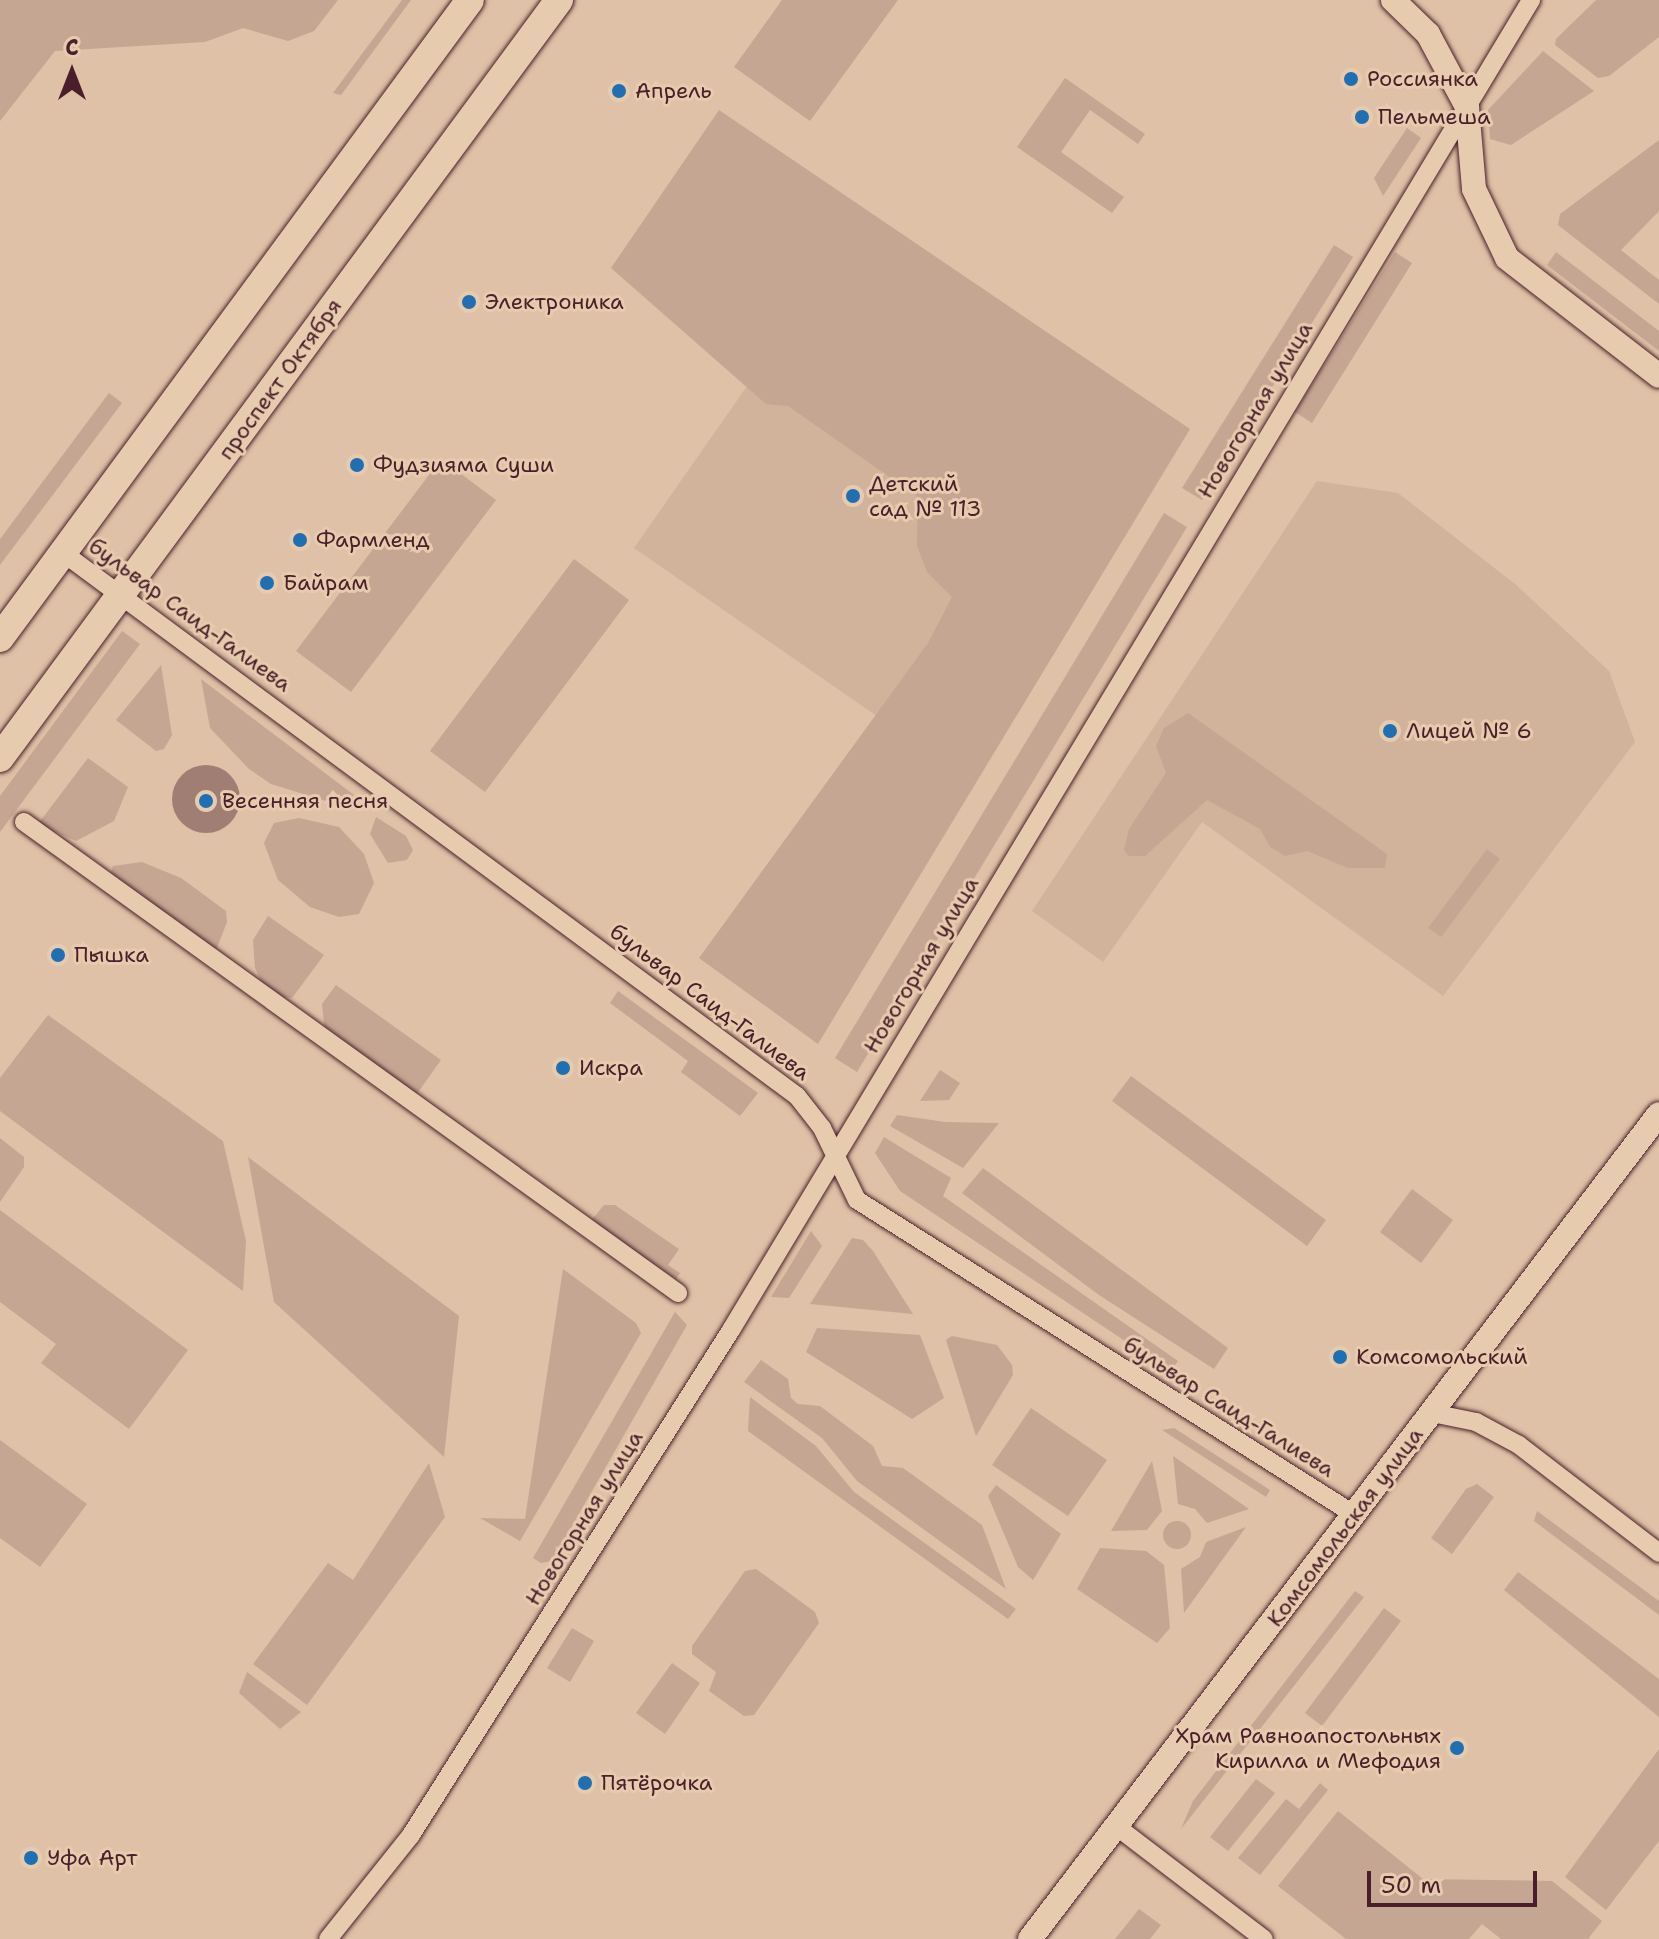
<!DOCTYPE html>
<meta charset="utf-8">
<style>
body{margin:0}
#map{position:relative;width:1659px;height:1939px;overflow:hidden;background:#dec1a6;font-family:"Shantell Sans",sans-serif}
div>[style]{position:absolute}
.built>*{inset:0;background:#d1b39b}
.green>*{inset:0;background:#c5a692}
.round{border-radius:50%}
.water>*{inset:0;background:#a17e74}
.roads{filter:drop-shadow(0 0 2px #4a1f2b) drop-shadow(0 0 2px #4a1f2b)}
.street>*{height:18px;margin:-9px;padding:0 9px;transform-origin:9px;border-radius:9px;background:#e7cbae}
.secondary>*{height:24px;margin:-12px;padding:0 12px;transform-origin:12px;border-radius:12px;background:#e7cbae}
.primary>*{height:28px;margin:-14px;padding:0 14px;transform-origin:14px;border-radius:14px;background:#e7cbae}
.dots>*{width:22px;height:22px;translate:-50% -50%;box-sizing:border-box;border:4px solid #e7cbae;border-radius:50%}
span{translate:-50% -50%;white-space:nowrap;text-align:center;line-height:1.15;-webkit-text-stroke:6px #e7cbae;paint-order:stroke}
.poi-label{font-size:22px;color:#4a1f2b}
.left{translate:0 -50%;text-align:left}
.right{translate:-100% -50%;text-align:right}
.street-label{font-size:22px;color:#4a1f2b}
.north{position:absolute;left:32px;top:32px;width:80px;height:80px;-webkit-text-stroke:6px #e7cbae;paint-order:stroke;rotate:0deg;font-size:22px;font-weight:700;line-height:32px;text-align:center;color:#4a1f2b}
.north::after{content:'';display:block;margin:auto;width:28px;height:36px;background:#4a1f2b;clip-path:polygon(50% 0,100% 100%,50% 72%,0 100%)}
.scale{position:absolute;left:1367px;top:1871px;width:170px;height:36px;box-sizing:border-box;border:4px solid #4a1f2b;border-top:0;padding-left:10px;font-size:24px;line-height:28px;white-space:nowrap;color:#4a1f2b;-webkit-text-stroke:6px #e7cbae;paint-order:stroke}
</style>
<div id="map">
<div class="built">
<i style="clip-path:polygon(826px 273px,1072px 443px,881px 719px,634px 548px)"></i>
<i style="clip-path:polygon(1317px 481px,1398px 493px,1515px 584px,1609px 671px,1635px 742px,1443px 996px,1202px 822px,1103px 962px,1032px 911px)"></i>
</div>
<div class="green">
<i style="clip-path:polygon(0 0,338px 0,314px 31px,288px 41px,243px 28px,205px 42px,55px 51px,0 121px)"></i>
<i style="clip-path:polygon(402px 0,411px 0,341px 95px,333px 93px)"></i>
<i style="clip-path:polygon(782px 0,898px 0,810px 121px,734px 67px)"></i>
<i style="clip-path:polygon(1596px 0,1659px 0,1659px 37px,1609px 76px,1598px 78px,1555px 45px,1556px 39px)"></i>
<i style="clip-path:polygon(1543px 51px,1594px 91px,1511px 145px,1490px 139px,1488px 110px)"></i>
<i style="clip-path:polygon(1065px 78px,1145px 134px,1138px 144px,1090px 110px,1061px 152px,1124px 197px,1112px 213px,1017px 147px)"></i>
<i style="clip-path:polygon(719px 110px,1190px 429px,818px 1044px,699px 958px,928px 643px,952px 597px,927px 572px,917px 546px,918px 497px,788px 406px,766px 404px,611px 268px)"></i>
<i style="clip-path:polygon(1407px 128px,1421px 138px,1383px 196px,1374px 178px)"></i>
<i style="clip-path:polygon(1659px 140px,1659px 211px,1621px 250px,1659px 280px,1659px 304px,1558px 225px,1560px 214px)"></i>
<i style="clip-path:polygon(1334px 245px,1353px 257px,1202px 500px,1182px 488px)"></i>
<i style="clip-path:polygon(1395px 252px,1412px 263px,1312px 423px,1295px 412px)"></i>
<i style="clip-path:polygon(1556px 252px,1659px 331px,1659px 351px,1547px 265px)"></i>
<i style="clip-path:polygon(109px 393px,122px 403px,0 565px,0 539px)"></i>
<i style="clip-path:polygon(441px 459px,496px 500px,351px 692px,296px 651px)"></i>
<i style="clip-path:polygon(1164px 513px,1187px 527px,857px 1072px,835px 1058px)"></i>
<i style="clip-path:polygon(574px 559px,629px 600px,485px 792px,430px 751px)"></i>
<i style="clip-path:polygon(122px 631px,140px 644px,0 832px,0 796px)"></i>
<i style="clip-path:polygon(161px 665px,172px 735px,164px 749px,156px 751px,116px 720px)"></i>
<i style="clip-path:polygon(201px 679px,354px 795px,342px 806px,271px 784px,249px 769px,210px 728px)"></i>
<i style="clip-path:polygon(1188px 713px,1387px 854px,1385px 868px,1348px 868px,1307px 851px,1285px 856px,1270px 847px,1260px 829px,1207px 800px,1145px 856px,1129px 856px,1124px 850px,1129px 829px,1166px 773px,1156px 746px,1164px 728px)"></i>
<i style="clip-path:polygon(88px 758px,128px 787px,114px 821px,76px 841px,38px 824px)"></i>
<i style="clip-path:polygon(376px 817px,406px 836px,413px 850px,407px 860px,388px 863px,370px 834px)"></i>
<i style="clip-path:polygon(299px 818px,339px 827px,364px 854px,374px 883px,359px 914px,339px 917px,310px 907px,278px 880px,264px 843px,274px 823px)"></i>
<i style="clip-path:polygon(1487px 849px,1500px 859px,1441px 937px,1428px 928px)"></i>
<i style="clip-path:polygon(142px 862px,181px 878px,226px 911px,227px 922px,215px 953px,110px 874px,113px 866px)"></i>
<i style="clip-path:polygon(268px 916px,324px 955px,292px 998px,280px 997px,263px 985px,255px 968px,253px 940px)"></i>
<i style="clip-path:polygon(336px 985px,441px 1060px,414px 1098px,325px 1034px,322px 1004px)"></i>
<i style="clip-path:polygon(618px 991px,758px 1093px,740px 1116px,681px 1072px,688px 1061px,610px 1003px)"></i>
<i style="clip-path:polygon(48px 1015px,223px 1141px,246px 1241px,243px 1291px,0 1111px,0 1078px)"></i>
<i style="clip-path:polygon(940px 1070px,960px 1083px,949px 1100px,920px 1101px)"></i>
<i style="clip-path:polygon(1131px 1076px,1326px 1220px,1307px 1246px,1112px 1101px)"></i>
<i style="clip-path:polygon(897px 1115px,945px 1122px,999px 1123px,963px 1168px,890px 1126px)"></i>
<i style="clip-path:polygon(884px 1137px,951px 1178px,943px 1196px,1178px 1361px,1170px 1371px,900px 1191px,875px 1153px)"></i>
<i style="clip-path:polygon(0 1138px,24px 1157px,24px 1167px,0 1202px)"></i>
<i style="clip-path:polygon(248px 1157px,459px 1316px,444px 1457px,274px 1302px)"></i>
<i style="clip-path:polygon(983px 1168px,1228px 1348px,1214px 1369px,1099px 1295px,962px 1193px)"></i>
<i style="clip-path:polygon(1412px 1189px,1453px 1220px,1421px 1263px,1380px 1232px)"></i>
<i style="clip-path:polygon(604px 1205px,615px 1205px,679px 1249px,668px 1265px,680px 1273px,676px 1279px,590px 1222px)"></i>
<i style="clip-path:polygon(0 1210px,188px 1350px,129px 1429px,41px 1363px,56px 1344px,0 1302px)"></i>
<i style="clip-path:polygon(811px 1231px,822px 1246px,789px 1298px,771px 1297px)"></i>
<i style="clip-path:polygon(852px 1238px,863px 1240px,873px 1251px,913px 1314px,810px 1304px)"></i>
<i style="clip-path:polygon(563px 1269px,636px 1323px,641px 1333px,520px 1541px,480px 1518px,525px 1519px)"></i>
<i style="clip-path:polygon(675px 1312px,687px 1325px,552px 1561px,541px 1563px,533px 1558px)"></i>
<i style="clip-path:polygon(817px 1328px,920px 1335px,944px 1398px,912px 1419px,806px 1352px)"></i>
<i style="clip-path:polygon(952px 1336px,997px 1345px,1012px 1365px,1013px 1375px,976px 1436px,946px 1340px)"></i>
<i style="clip-path:polygon(761px 1360px,788px 1379px,791px 1398px,798px 1404px,820px 1406px,873px 1446px,882px 1466px,903px 1468px,982px 1525px,1006px 1589px,857px 1481px,822px 1438px,744px 1382px)"></i>
<i style="clip-path:polygon(750px 1397px,816px 1446px,854px 1492px,1016px 1609px,1008px 1619px,748px 1431px)"></i>
<i style="clip-path:polygon(1031px 1408px,1107px 1460px,1068px 1516px,992px 1465px)"></i>
<i style="clip-path:polygon(1174px 1428px,1270px 1490px,1266px 1497px,1162px 1430px)"></i>
<i style="clip-path:polygon(0 1440px,87px 1504px,40px 1567px,0 1538px)"></i>
<i style="clip-path:polygon(1173px 1456px,1249px 1509px,1207px 1523px,1195px 1509px,1178px 1504px)"></i>
<i style="clip-path:polygon(1152px 1461px,1162px 1511px,1147px 1530px,1111px 1531px)"></i>
<i style="clip-path:polygon(429px 1463px,445px 1517px,307px 1705px,253px 1664px,328px 1563px,353px 1580px)"></i>
<i style="clip-path:polygon(1477px 1484px,1494px 1497px,1452px 1554px,1431px 1538px,1466px 1489px)"></i>
<i style="clip-path:polygon(996px 1485px,1061px 1534px,1033px 1580px,1018px 1567px,988px 1496px)"></i>
<i style="clip-path:polygon(1537px 1511px,1659px 1601px,1659px 1615px,1534px 1521px)"></i>
<i class="round" style="left:1163px;top:1521px;width:28px;height:28px"></i>
<i style="clip-path:polygon(1246px 1527px,1184px 1613px,1181px 1569px,1200px 1557px,1206px 1542px)"></i>
<i style="clip-path:polygon(1100px 1548px,1146px 1551px,1164px 1565px,1170px 1628px,1157px 1643px,1077px 1589px)"></i>
<i style="clip-path:polygon(756px 1569px,815px 1612px,819px 1623px,754px 1715px,744px 1716px,709px 1691px,716px 1672px,692px 1654px,692px 1646px,745px 1571px)"></i>
<i style="clip-path:polygon(1518px 1572px,1659px 1679px,1659px 1717px,1504px 1590px)"></i>
<i style="clip-path:polygon(1355px 1591px,1364px 1597px,1181px 1829px,1193px 1801px)"></i>
<i style="clip-path:polygon(1384px 1608px,1401px 1621px,1322px 1726px,1305px 1713px)"></i>
<i style="clip-path:polygon(572px 1628px,594px 1641px,570px 1682px,547px 1668px)"></i>
<i style="clip-path:polygon(672px 1663px,700px 1683px,665px 1734px,636px 1713px)"></i>
<i style="clip-path:polygon(247px 1672px,301px 1712px,280px 1729px,239px 1693px)"></i>
<i style="clip-path:polygon(1659px 1749px,1659px 1841px,1606px 1910px,1565px 1877px)"></i>
<i style="clip-path:polygon(1256px 1779px,1275px 1793px,1228px 1851px,1210px 1837px)"></i>
<i style="clip-path:polygon(1320px 1783px,1328px 1790px,1260px 1875px,1238px 1858px,1286px 1799px,1299px 1809px)"></i>
<i style="clip-path:polygon(1338px 1811px,1423px 1879px,1552px 1881px,1602px 1921px,1588px 1939px,1501px 1939px,1482px 1924px,1469px 1939px,1346px 1939px,1278px 1886px)"></i>
<i style="clip-path:polygon(1139px 1909px,1161px 1925px,1150px 1939px,1115px 1939px)"></i>
</div>
<div class="water">
<i class="round" style="left:172px;top:765px;width:68px;height:68px"></i>
</div>
<div class="roads">
<div class="street">
<i style="left:62px;top:552px;width:914px;rotate:36.51deg"></i>
<i style="left:797px;top:1096px;width:41px;rotate:52deg"></i>
<i style="left:822px;top:1128px;width:80px;rotate:64.1deg"></i>
<i style="left:857px;top:1200px;width:589px;rotate:32.31deg"></i>
<i style="left:24px;top:822px;width:806px;rotate:35.76deg"></i>
<i style="left:1432px;top:1413px;width:45px;rotate:11.6deg"></i>
<i style="left:1476px;top:1422px;width:49px;rotate:28.1deg"></i>
<i style="left:1519px;top:1445px;width:177px;rotate:37.6deg"></i>
<i style="left:1116px;top:1826px;width:186px;rotate:37.4deg"></i>
<i style="left:328px;top:1939px;width:133px;rotate:-51.4deg"></i>
<i style="left:411px;top:1835px;width:598px;rotate:-57.64deg"></i>
<i style="left:731px;top:1330px;width:1552px;rotate:-58.97deg"></i>
</div>
<div class="secondary">
<i style="left:1393px;top:0;width:49px;rotate:44.2deg"></i>
<i style="left:1428px;top:34px;width:83px;rotate:61.9deg"></i>
<i style="left:1467px;top:107px;width:82px;rotate:85.1deg"></i>
<i style="left:1474px;top:189px;width:76px;rotate:64.4deg"></i>
<i style="left:1507px;top:258px;width:192px;rotate:37.8deg"></i>
<i style="left:1030px;top:1939px;width:1037px;rotate:-52.68deg"></i>
</div>
<div class="primary">
<i style="left:0;top:638px;width:792px;rotate:-53.62deg"></i>
<i style="left:0;top:758px;width:942px;rotate:-53.59deg"></i>
</div>
</div>
<div class="dots">
<i style="left:1351px;top:79px;background:#1f6fb2"></i>
<i style="left:619px;top:91px;background:#1f6fb2"></i>
<i style="left:1362px;top:117px;background:#1f6fb2"></i>
<i style="left:469px;top:302px;background:#1f6fb2"></i>
<i style="left:357px;top:465px;background:#1f6fb2"></i>
<i style="left:853px;top:496px;background:#1f6fb2"></i>
<i style="left:300px;top:540px;background:#1f6fb2"></i>
<i style="left:267px;top:583px;background:#1f6fb2"></i>
<i style="left:1390px;top:731px;background:#1f6fb2"></i>
<i style="left:206px;top:801px;background:#1f6fb2"></i>
<i style="left:58px;top:955px;background:#1f6fb2"></i>
<i style="left:563px;top:1068px;background:#1f6fb2"></i>
<i style="left:1340px;top:1357px;background:#1f6fb2"></i>
<i style="left:1457px;top:1748px;background:#1f6fb2"></i>
<i style="left:585px;top:1783px;background:#1f6fb2"></i>
<i style="left:31px;top:1858px;background:#1f6fb2"></i>
</div>
<div class="poi-label">
<span class="left" style="left:1367px;top:79px">Россиянка</span>
<span class="left" style="left:635px;top:91px">Апрель</span>
<span class="left" style="left:1378px;top:117px">Пельмеша</span>
<span class="left" style="left:485px;top:302px">Электроника</span>
<span class="left" style="left:373px;top:465px">Фудзияма Суши</span>
<span class="left" style="left:869px;top:496px">Детский<br>сад № 113</span>
<span class="left" style="left:316px;top:540px">Фармленд</span>
<span class="left" style="left:283px;top:583px">Байрам</span>
<span class="left" style="left:1406px;top:731px">Лицей № 6</span>
<span class="left" style="left:222px;top:801px">Весенняя песня</span>
<span class="left" style="left:74px;top:955px">Пышка</span>
<span class="left" style="left:579px;top:1068px">Искра</span>
<span class="left" style="left:1356px;top:1357px">Комсомольский</span>
<span class="right" style="left:1441px;top:1748px">Храм Равноапостольных<br>Кирилла и Мефодия</span>
<span class="left" style="left:601px;top:1783px">Пятёрочка</span>
<span class="left" style="left:47px;top:1858px">Уфа Арт</span>
</div>
<div class="street-label">
<span style="left:280px;top:379px;rotate:-54deg">проспект Октября</span>
<span style="left:1255px;top:410px;rotate:-59deg">Новогорная улица</span>
<span style="left:190px;top:615px;rotate:36deg">бульвар Саид-Галиева</span>
<span style="left:921px;top:965px;rotate:-59deg">Новогорная улица</span>
<span style="left:710px;top:1002px;rotate:37deg">бульвар Саид-Галиева</span>
<span style="left:1229px;top:1407px;rotate:32deg">бульвар Саид-Галиева</span>
<span style="left:584px;top:1518px;rotate:-58deg">Новогорная улица</span>
<span style="left:1345px;top:1527px;rotate:-53deg">Комсомольская улица</span>
</div>
<div class="north">С</div>
<div class="scale">50 m</div>
</div>
